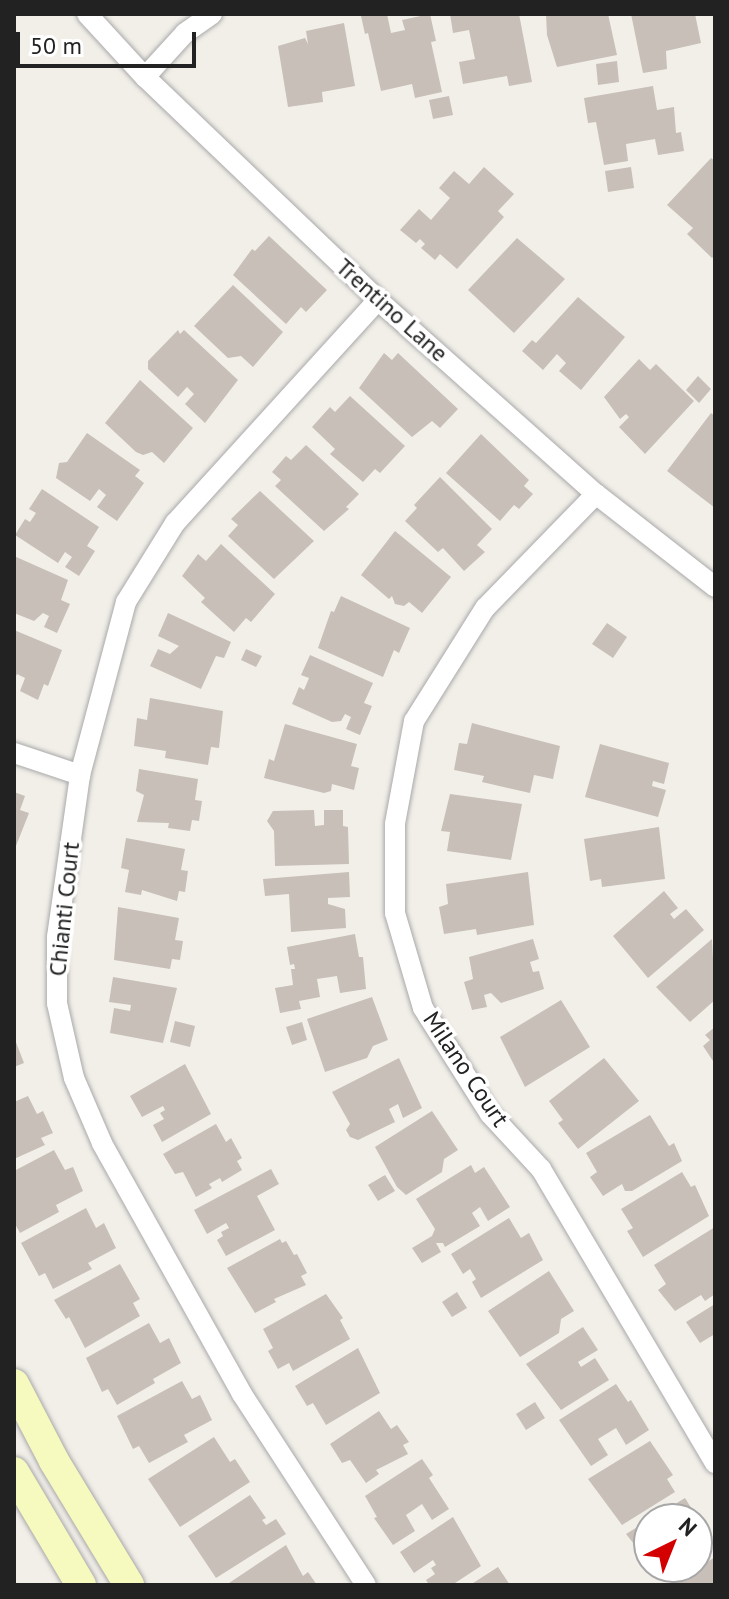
<!DOCTYPE html>
<style>
body{margin:0}
#map{position:relative;width:729px;height:1599px;overflow:hidden;background:#f2efe9;font-family:"PT Sans",sans-serif}
div>[style]{position:absolute}
.building>*{inset:0;background:#c7bfb8}
.path>*{height:4px;margin-top:-2px;transform-origin:0;background:repeating-linear-gradient(90deg,#fa8072 0 4px,transparent 0 8px)}
.roads{filter:drop-shadow(0 0 2px #a9a9a9) drop-shadow(0 0 2px #a9a9a9)}
.street>*{height:20px;margin:-10px;padding:0 10px;transform-origin:10px;border-radius:10px;background:#fff}
.secondary>*{height:30px;margin:-15px;padding:0 15px;transform-origin:15px;border-radius:15px;background:#f7fabf}
span{translate:-50% -50%;white-space:nowrap;text-align:center;line-height:1.15;-webkit-text-stroke:7px #fff;paint-order:stroke}
.street-label{font-size:24px;color:#222}
.frame{position:absolute;inset:0;border:16px solid #222;pointer-events:none}
.north{position:absolute;left:633px;top:1503px;width:80px;height:80px;box-sizing:border-box;background:#fff;border:2px solid #a7a7a7;border-radius:50%;rotate:43deg;font-size:22px;font-weight:700;line-height:32px;text-align:center;color:#222}
.north::after{content:'';display:block;margin:auto;width:28px;height:36px;background:#d40000;clip-path:polygon(50% 0,100% 100%,50% 72%,0 100%)}
.scale{position:absolute;left:16px;top:32px;width:180px;height:36px;box-sizing:border-box;border:4px solid #222;border-top:0;padding-left:10px;font-size:24px;line-height:28px;white-space:nowrap;color:#222;-webkit-text-stroke:6px #fff;paint-order:stroke}
</style>
<div id="map">
<div class="building">
<i style="clip-path:polygon(368px 14px,387px 14px,391px 33px,405px 30px,402px 20px,430px 14px,436px 41px,431px 42px,442px 92px,415px 98px,412px 84px,381px 91px,368px 33px,365px 34px,361px 16px)"></i>
<i style="clip-path:polygon(450px 14px,519px 14px,532px 82px,509px 86px,507px 76px,463px 84px,459px 62px,475px 59px,469px 30px,453px 33px)"></i>
<i style="clip-path:polygon(546px 14px,608px 14px,617px 55px,557px 67px,547px 35px)"></i>
<i style="clip-path:polygon(631px 14px,695px 14px,701px 43px,666px 51px,667px 69px,643px 73px)"></i>
<i style="clip-path:polygon(344px 23px,355px 86px,322px 92px,323px 102px,288px 107px,278px 46px,305px 38px,308px 44px,306px 31px)"></i>
<i style="clip-path:polygon(617px 61px,619px 82px,598px 85px,596px 64px)"></i>
<i style="clip-path:polygon(653px 86px,657px 110px,674px 107px,676px 133px,681px 132px,684px 151px,658px 155px,655px 139px,626px 144px,628px 161px,604px 165px,596px 122px,588px 123px,584px 98px)"></i>
<i style="clip-path:polygon(449px 96px,453px 115px,433px 119px,429px 100px)"></i>
<i style="clip-path:polygon(711px 158px,715px 161px,715px 255px,712px 258px,687px 234px,693px 228px,667px 205px)"></i>
<i style="clip-path:polygon(484px 167px,514px 194px,498px 211px,504px 217px,457px 269px,440px 254px,435px 260px,421px 248px,425px 244px,420px 239px,416px 243px,400px 230px,419px 209px,431px 220px,450px 198px,439px 188px,454px 171px,469px 184px)"></i>
<i style="clip-path:polygon(631px 167px,634px 188px,608px 192px,605px 171px)"></i>
<i style="clip-path:polygon(269px 236px,327px 290px,306px 312px,301px 307px,286px 324px,233px 275px,252px 249px,255px 251px)"></i>
<i style="clip-path:polygon(517px 238px,565px 279px,514px 333px,468px 290px)"></i>
<i style="clip-path:polygon(233px 285px,283px 332px,253px 367px,241px 356px,228px 358px,194px 326px)"></i>
<i style="clip-path:polygon(578px 297px,625px 337px,581px 390px,559px 371px,566px 363px,557px 354px,543px 370px,522px 351px,532px 340px,536px 343px)"></i>
<i style="clip-path:polygon(178px 330px,180px 334px,184px 330px,238px 380px,205px 423px,185px 404px,194px 394px,187px 387px,178px 397px,148px 369px,148px 361px)"></i>
<i style="clip-path:polygon(384px 353px,392px 360px,398px 353px,458px 409px,440px 428px,432px 421px,412px 437px,359px 388px)"></i>
<i style="clip-path:polygon(639px 359px,650px 370px,656px 364px,694px 401px,645px 454px,619px 427px,629px 417px,626px 414px,620px 419px,604px 397px)"></i>
<i style="clip-path:polygon(698px 376px,711px 389px,699px 403px,686px 390px)"></i>
<i style="clip-path:polygon(140px 380px,193px 428px,164px 463px,152px 452px,143px 455px,136px 452px,105px 423px)"></i>
<i style="clip-path:polygon(350px 396px,405px 446px,380px 473px,375px 469px,363px 482px,330px 454px,335px 449px,312px 427px,330px 407px,335px 412px)"></i>
<i style="clip-path:polygon(711px 413px,715px 416px,715px 508px,667px 471px)"></i>
<i style="clip-path:polygon(87px 433px,140px 470px,135px 476px,144px 483px,117px 521px,97px 507px,106px 495px,99px 489px,90px 501px,56px 478px,59px 463px,67px 462px)"></i>
<i style="clip-path:polygon(481px 434px,529px 480px,524px 486px,533px 494px,519px 509px,514px 505px,500px 521px,446px 473px)"></i>
<i style="clip-path:polygon(306px 445px,359px 494px,346px 507px,349px 509px,324px 531px,275px 486px,281px 480px,272px 472px,286px 456px,291px 460px)"></i>
<i style="clip-path:polygon(440px 477px,492px 529px,477px 545px,485px 552px,464px 571px,443px 548px,438px 552px,405px 521px,417px 508px,414px 505px)"></i>
<i style="clip-path:polygon(42px 489px,99px 527px,87px 546px,95px 551px,79px 576px,65px 567px,72px 557px,65px 552px,58px 563px,15px 535px,25px 519px,30px 522px,36px 513px,29px 509px)"></i>
<i style="clip-path:polygon(260px 491px,314px 541px,274px 579px,228px 536px,238px 525px,231px 519px)"></i>
<i style="clip-path:polygon(395px 531px,451px 577px,422px 613px,409px 602px,404px 606px,395px 604px,392px 596px,389px 599px,361px 575px)"></i>
<i style="clip-path:polygon(221px 544px,275px 594px,251px 622px,246px 618px,234px 632px,201px 602px,205px 598px,182px 576px,198px 554px,206px 561px)"></i>
<i style="clip-path:polygon(14px 556px,68px 580px,61px 600px,70px 604px,57px 633px,44px 627px,49px 616px,43px 613px,34px 621px,14px 613px)"></i>
<i style="clip-path:polygon(341px 596px,410px 628px,399px 653px,394px 650px,383px 677px,318px 648px,331px 611px,334px 612px)"></i>
<i style="clip-path:polygon(168px 613px,231px 642px,224px 658px,216px 656px,201px 689px,150px 666px,158px 649px,170px 654px,179px 646px,158px 636px)"></i>
<i style="clip-path:polygon(607px 623px,627px 637px,613px 658px,592px 644px)"></i>
<i style="clip-path:polygon(14px 630px,62px 650px,48px 686px,44px 684px,38px 700px,20px 691px,25px 678px,17px 674px,14px 680px)"></i>
<i style="clip-path:polygon(246px 649px,262px 656px,256px 667px,241px 660px)"></i>
<i style="clip-path:polygon(310px 655px,373px 683px,364px 703px,372px 706px,360px 735px,346px 729px,351px 717px,345px 714px,341px 721px,332px 722px,292px 704px,299px 687px,304px 690px,309px 678px,301px 675px)"></i>
<i style="clip-path:polygon(150px 698px,223px 711px,219px 748px,211px 747px,208px 765px,165px 758px,166px 751px,134px 746px,137px 718px,147px 720px)"></i>
<i style="clip-path:polygon(472px 723px,560px 746px,553px 779px,534px 775px,530px 793px,482px 782px,484px 776px,454px 770px,459px 743px,467px 744px)"></i>
<i style="clip-path:polygon(285px 724px,357px 744px,351px 766px,359px 768px,354px 790px,332px 784px,331px 791px,324px 793px,264px 778px,269px 759px,274px 761px)"></i>
<i style="clip-path:polygon(600px 744px,669px 763px,664px 784px,653px 781px,652px 786px,666px 790px,658px 817px,585px 797px)"></i>
<i style="clip-path:polygon(139px 769px,198px 779px,195px 800px,202px 801px,199px 821px,192px 820px,190px 831px,168px 828px,169px 823px,137px 822px,144px 795px,136px 791px)"></i>
<i style="clip-path:polygon(14px 792px,25px 796px,20px 810px,29px 813px,14px 851px)"></i>
<i style="clip-path:polygon(450px 794px,522px 804px,511px 860px,447px 851px,450px 832px,441px 831px)"></i>
<i style="clip-path:polygon(314px 810px,315px 826px,324px 825px,324px 810px,343px 810px,343px 826px,348px 827px,349px 864px,275px 866px,274px 831px,267px 821px,273px 811px)"></i>
<i style="clip-path:polygon(659px 827px,665px 879px,602px 887px,601px 879px,590px 881px,584px 839px)"></i>
<i style="clip-path:polygon(126px 838px,185px 849px,181px 870px,188px 871px,185px 892px,179px 891px,177px 901px,142px 890px,141px 895px,125px 892px,129px 870px,121px 868px)"></i>
<i style="clip-path:polygon(349px 872px,350px 897px,328px 898px,328px 904px,345px 909px,346px 928px,291px 932px,289px 894px,265px 896px,263px 879px)"></i>
<i style="clip-path:polygon(528px 872px,534px 925px,477px 935px,476px 929px,444px 934px,439px 907px,448px 904px,446px 884px)"></i>
<i style="clip-path:polygon(664px 891px,678px 908px,670px 914px,674px 919px,686px 909px,704px 930px,648px 978px,613px 936px)"></i>
<i style="clip-path:polygon(118px 907px,179px 918px,175px 940px,183px 941px,180px 960px,172px 959px,170px 969px,114px 960px)"></i>
<i style="clip-path:polygon(355px 934px,359px 957px,363px 957px,366px 989px,340px 993px,337px 976px,317px 979px,320px 997px,299px 1001px,301px 1009px,280px 1013px,275px 988px,293px 985px,291px 969px,295px 969px,294px 964px,290px 965px,287px 947px)"></i>
<i style="clip-path:polygon(533px 939px,539px 959px,530px 962px,533px 972px,539px 971px,544px 989px,501px 1003px,491px 993px,484px 995px,487px 1007px,472px 1010px,464px 982px,473px 979px,469px 957px)"></i>
<i style="clip-path:polygon(712px 939px,715px 1000px,690px 1022px,656px 987px)"></i>
<i style="clip-path:polygon(113px 977px,177px 988px,163px 1043px,110px 1033px,114px 1008px,130px 1011px,131px 1005px,109px 1002px)"></i>
<i style="clip-path:polygon(372px 997px,388px 1040px,373px 1046px,367px 1058px,325px 1072px,307px 1019px)"></i>
<i style="clip-path:polygon(561px 1000px,590px 1047px,525px 1087px,500px 1037px)"></i>
<i style="clip-path:polygon(175px 1021px,195px 1026px,190px 1047px,170px 1042px)"></i>
<i style="clip-path:polygon(302px 1022px,307px 1040px,292px 1045px,286px 1027px)"></i>
<i style="clip-path:polygon(715px 1027px,715px 1064px,703px 1046px,710px 1040px,705px 1035px)"></i>
<i style="clip-path:polygon(14px 1037px,24px 1063px,14px 1067px)"></i>
<i style="clip-path:polygon(399px 1058px,422px 1108px,403px 1118px,398px 1104px,389px 1109px,395px 1122px,358px 1140px,350px 1137px,346px 1130px,350px 1124px,332px 1092px)"></i>
<i style="clip-path:polygon(604px 1058px,639px 1101px,578px 1149px,558px 1123px,563px 1120px,549px 1101px)"></i>
<i style="clip-path:polygon(185px 1064px,211px 1114px,162px 1142px,153px 1125px,164px 1119px,160px 1113px,165px 1110px,163px 1106px,142px 1117px,130px 1096px)"></i>
<i style="clip-path:polygon(28px 1096px,37px 1114px,43px 1111px,53px 1133px,41px 1138px,45px 1145px,14px 1159px,14px 1102px)"></i>
<i style="clip-path:polygon(432px 1111px,458px 1150px,444px 1159px,442px 1172px,406px 1195px,397px 1187px,375px 1147px)"></i>
<i style="clip-path:polygon(650px 1115px,669px 1146px,674px 1143px,682px 1161px,632px 1191px,625px 1191px,622px 1184px,603px 1196px,590px 1177px,597px 1172px,586px 1153px)"></i>
<i style="clip-path:polygon(216px 1124px,226px 1142px,231px 1138px,242px 1158px,237px 1161px,242px 1170px,222px 1182px,220px 1178px,209px 1184px,212px 1188px,196px 1197px,183px 1172px,175px 1174px,163px 1154px)"></i>
<i style="clip-path:polygon(54px 1150px,65px 1170px,73px 1167px,83px 1191px,56px 1205px,59px 1212px,20px 1233px,14px 1222px,14px 1171px)"></i>
<i style="clip-path:polygon(471px 1165px,475px 1173px,484px 1167px,510px 1207px,488px 1221px,480px 1207px,472px 1213px,480px 1226px,445px 1247px,443px 1243px,436px 1243px,441px 1252px,422px 1263px,412px 1248px,432px 1236px,435px 1229px,416px 1199px)"></i>
<i style="clip-path:polygon(271px 1169px,279px 1184px,257px 1196px,275px 1230px,226px 1256px,217px 1240px,223px 1236px,221px 1232px,229px 1228px,226px 1223px,207px 1234px,194px 1210px)"></i>
<i style="clip-path:polygon(682px 1172px,691px 1187px,695px 1185px,709px 1216px,643px 1257px,627px 1231px,633px 1228px,621px 1209px)"></i>
<i style="clip-path:polygon(385px 1175px,395px 1191px,378px 1201px,368px 1185px)"></i>
<i style="clip-path:polygon(86px 1208px,96px 1228px,104px 1223px,116px 1248px,88px 1263px,92px 1269px,53px 1289px,45px 1273px,39px 1276px,21px 1243px)"></i>
<i style="clip-path:polygon(509px 1218px,521px 1238px,529px 1233px,543px 1260px,481px 1298px,472px 1282px,476px 1279px,470px 1269px,463px 1274px,451px 1254px)"></i>
<i style="clip-path:polygon(715px 1227px,715px 1294px,705px 1301px,701px 1295px,675px 1311px,658px 1290px,666px 1284px,654px 1265px)"></i>
<i style="clip-path:polygon(280px 1239px,282px 1243px,286px 1241px,294px 1255px,297px 1254px,307px 1273px,301px 1276px,306px 1285px,274px 1299px,276px 1302px,255px 1313px,227px 1268px)"></i>
<i style="clip-path:polygon(120px 1264px,140px 1299px,133px 1303px,140px 1316px,85px 1348px,69px 1317px,66px 1319px,54px 1300px)"></i>
<i style="clip-path:polygon(549px 1271px,574px 1311px,561px 1319px,559px 1333px,520px 1357px,488px 1311px)"></i>
<i style="clip-path:polygon(457px 1292px,467px 1308px,452px 1317px,442px 1302px)"></i>
<i style="clip-path:polygon(326px 1294px,343px 1318px,340px 1320px,350px 1339px,293px 1371px,289px 1363px,278px 1369px,268px 1351px,273px 1348px,263px 1329px)"></i>
<i style="clip-path:polygon(715px 1304px,715px 1334px,700px 1343px,686px 1322px)"></i>
<i style="clip-path:polygon(149px 1323px,160px 1343px,169px 1338px,181px 1363px,153px 1379px,155px 1383px,117px 1405px,108px 1389px,102px 1392px,86px 1358px)"></i>
<i style="clip-path:polygon(583px 1327px,598px 1350px,578px 1362px,581px 1367px,595px 1358px,609px 1380px,561px 1410px,526px 1364px)"></i>
<i style="clip-path:polygon(358px 1348px,380px 1393px,326px 1425px,313px 1403px,307px 1406px,295px 1386px)"></i>
<i style="clip-path:polygon(182px 1381px,192px 1399px,200px 1395px,212px 1420px,184px 1435px,188px 1442px,149px 1463px,139px 1446px,133px 1449px,117px 1416px)"></i>
<i style="clip-path:polygon(616px 1384px,628px 1402px,631px 1400px,649px 1430px,626px 1445px,616px 1428px,598px 1439px,608px 1455px,591px 1466px,559px 1420px)"></i>
<i style="clip-path:polygon(535px 1402px,545px 1418px,526px 1430px,516px 1414px)"></i>
<i style="clip-path:polygon(379px 1411px,391px 1429px,397px 1425px,409px 1442px,403px 1445px,408px 1454px,376px 1470px,379px 1474px,366px 1483px,350px 1460px,342px 1463px,330px 1444px)"></i>
<i style="clip-path:polygon(214px 1437px,230px 1462px,235px 1459px,250px 1482px,180px 1527px,148px 1479px)"></i>
<i style="clip-path:polygon(650px 1441px,673px 1475px,667px 1479px,675px 1492px,622px 1525px,588px 1479px)"></i>
<i style="clip-path:polygon(422px 1459px,433px 1475px,429px 1478px,449px 1509px,432px 1520px,422px 1504px,406px 1515px,415px 1531px,393px 1545px,374px 1518px,377px 1517px,365px 1496px)"></i>
<i style="clip-path:polygon(250px 1495px,266px 1518px,262px 1520px,266px 1525px,276px 1519px,286px 1534px,216px 1578px,188px 1536px)"></i>
<i style="clip-path:polygon(685px 1498px,698px 1519px,651px 1519px)"></i>
<i style="clip-path:polygon(453px 1517px,481px 1566px,452px 1585px,429px 1585px,426px 1580px,435px 1574px,431px 1568px,436px 1565px,433px 1560px,414px 1573px,400px 1552px)"></i>
<i style="clip-path:polygon(649px 1520px,649px 1563px,626px 1534px)"></i>
<i style="clip-path:polygon(699px 1532px,709px 1548px,697px 1556px,697px 1534px)"></i>
<i style="clip-path:polygon(286px 1545px,303px 1576px,308px 1572px,317px 1585px,226px 1585px)"></i>
<i style="clip-path:polygon(715px 1557px,715px 1585px,667px 1585px,697px 1567px,697px 1561px,699px 1567px)"></i>
<i style="clip-path:polygon(498px 1567px,510px 1585px,470px 1585px)"></i>
<i style="clip-path:polygon(656px 1567px,679px 1567px,662px 1577px)"></i>
</div>
<div class="path">
<i style="left:14px;top:1583px;width:2px;rotate:63deg"></i>
</div>
<div class="roads">
<div class="street">
<i style="left:87px;top:14px;width:86px;rotate:47.4deg"></i>
<i style="left:145px;top:77px;width:323px;rotate:43.7deg"></i>
<i style="left:378px;top:300px;width:292px;rotate:41.7deg"></i>
<i style="left:596px;top:494px;width:151px;rotate:38deg"></i>
<i style="left:145px;top:77px;width:59px;rotate:-47.7deg"></i>
<i style="left:185px;top:33px;width:33px;rotate:-35deg"></i>
<i style="left:596px;top:494px;width:159px;rotate:134.2deg"></i>
<i style="left:485px;top:608px;width:133px;rotate:122.1deg"></i>
<i style="left:414px;top:721px;width:105px;rotate:100.5deg"></i>
<i style="left:395px;top:824px;width:89px;rotate:90deg"></i>
<i style="left:395px;top:913px;width:99px;rotate:73.6deg"></i>
<i style="left:423px;top:1008px;width:125px;rotate:57.7deg"></i>
<i style="left:490px;top:1114px;width:75px;rotate:47.2deg"></i>
<i style="left:541px;top:1169px;width:342px;rotate:59.4deg"></i>
<i style="left:14px;top:753px;width:70px;rotate:18.4deg"></i>
<i style="left:366px;top:1585px;width:228px;rotate:-123deg"></i>
<i style="left:242px;top:1394px;width:287px;rotate:-119.2deg"></i>
<i style="left:102px;top:1143px;width:71px;rotate:-113.3deg"></i>
<i style="left:74px;top:1078px;width:77px;rotate:-102.8deg"></i>
<i style="left:57px;top:1003px;width:66px;rotate:-90deg"></i>
<i style="left:57px;top:937px;width:164px;rotate:-81.9deg"></i>
<i style="left:80px;top:775px;width:179px;rotate:-75.1deg"></i>
<i style="left:126px;top:602px;width:93px;rotate:-58.2deg"></i>
<i style="left:175px;top:523px;width:302px;rotate:-47.7deg"></i>
</div>
<div class="secondary">
<i style="left:14px;top:1384px;width:87px;rotate:62.5deg"></i>
<i style="left:54px;top:1461px;width:145px;rotate:58.8deg"></i>
<i style="left:14px;top:1472px;width:131px;rotate:59.3deg"></i>
</div>
</div>
<div class="street-label">
<span style="left:392px;top:310px;rotate:42deg">Trentino Lane</span>
<span style="left:64px;top:909px;rotate:-84deg">Chianti Court</span>
<span style="left:466px;top:1069px;rotate:56deg">Milano Court</span>
</div>
<div class="frame"></div>
<div class="north">N</div>
<div class="scale">50 m</div>
</div>
